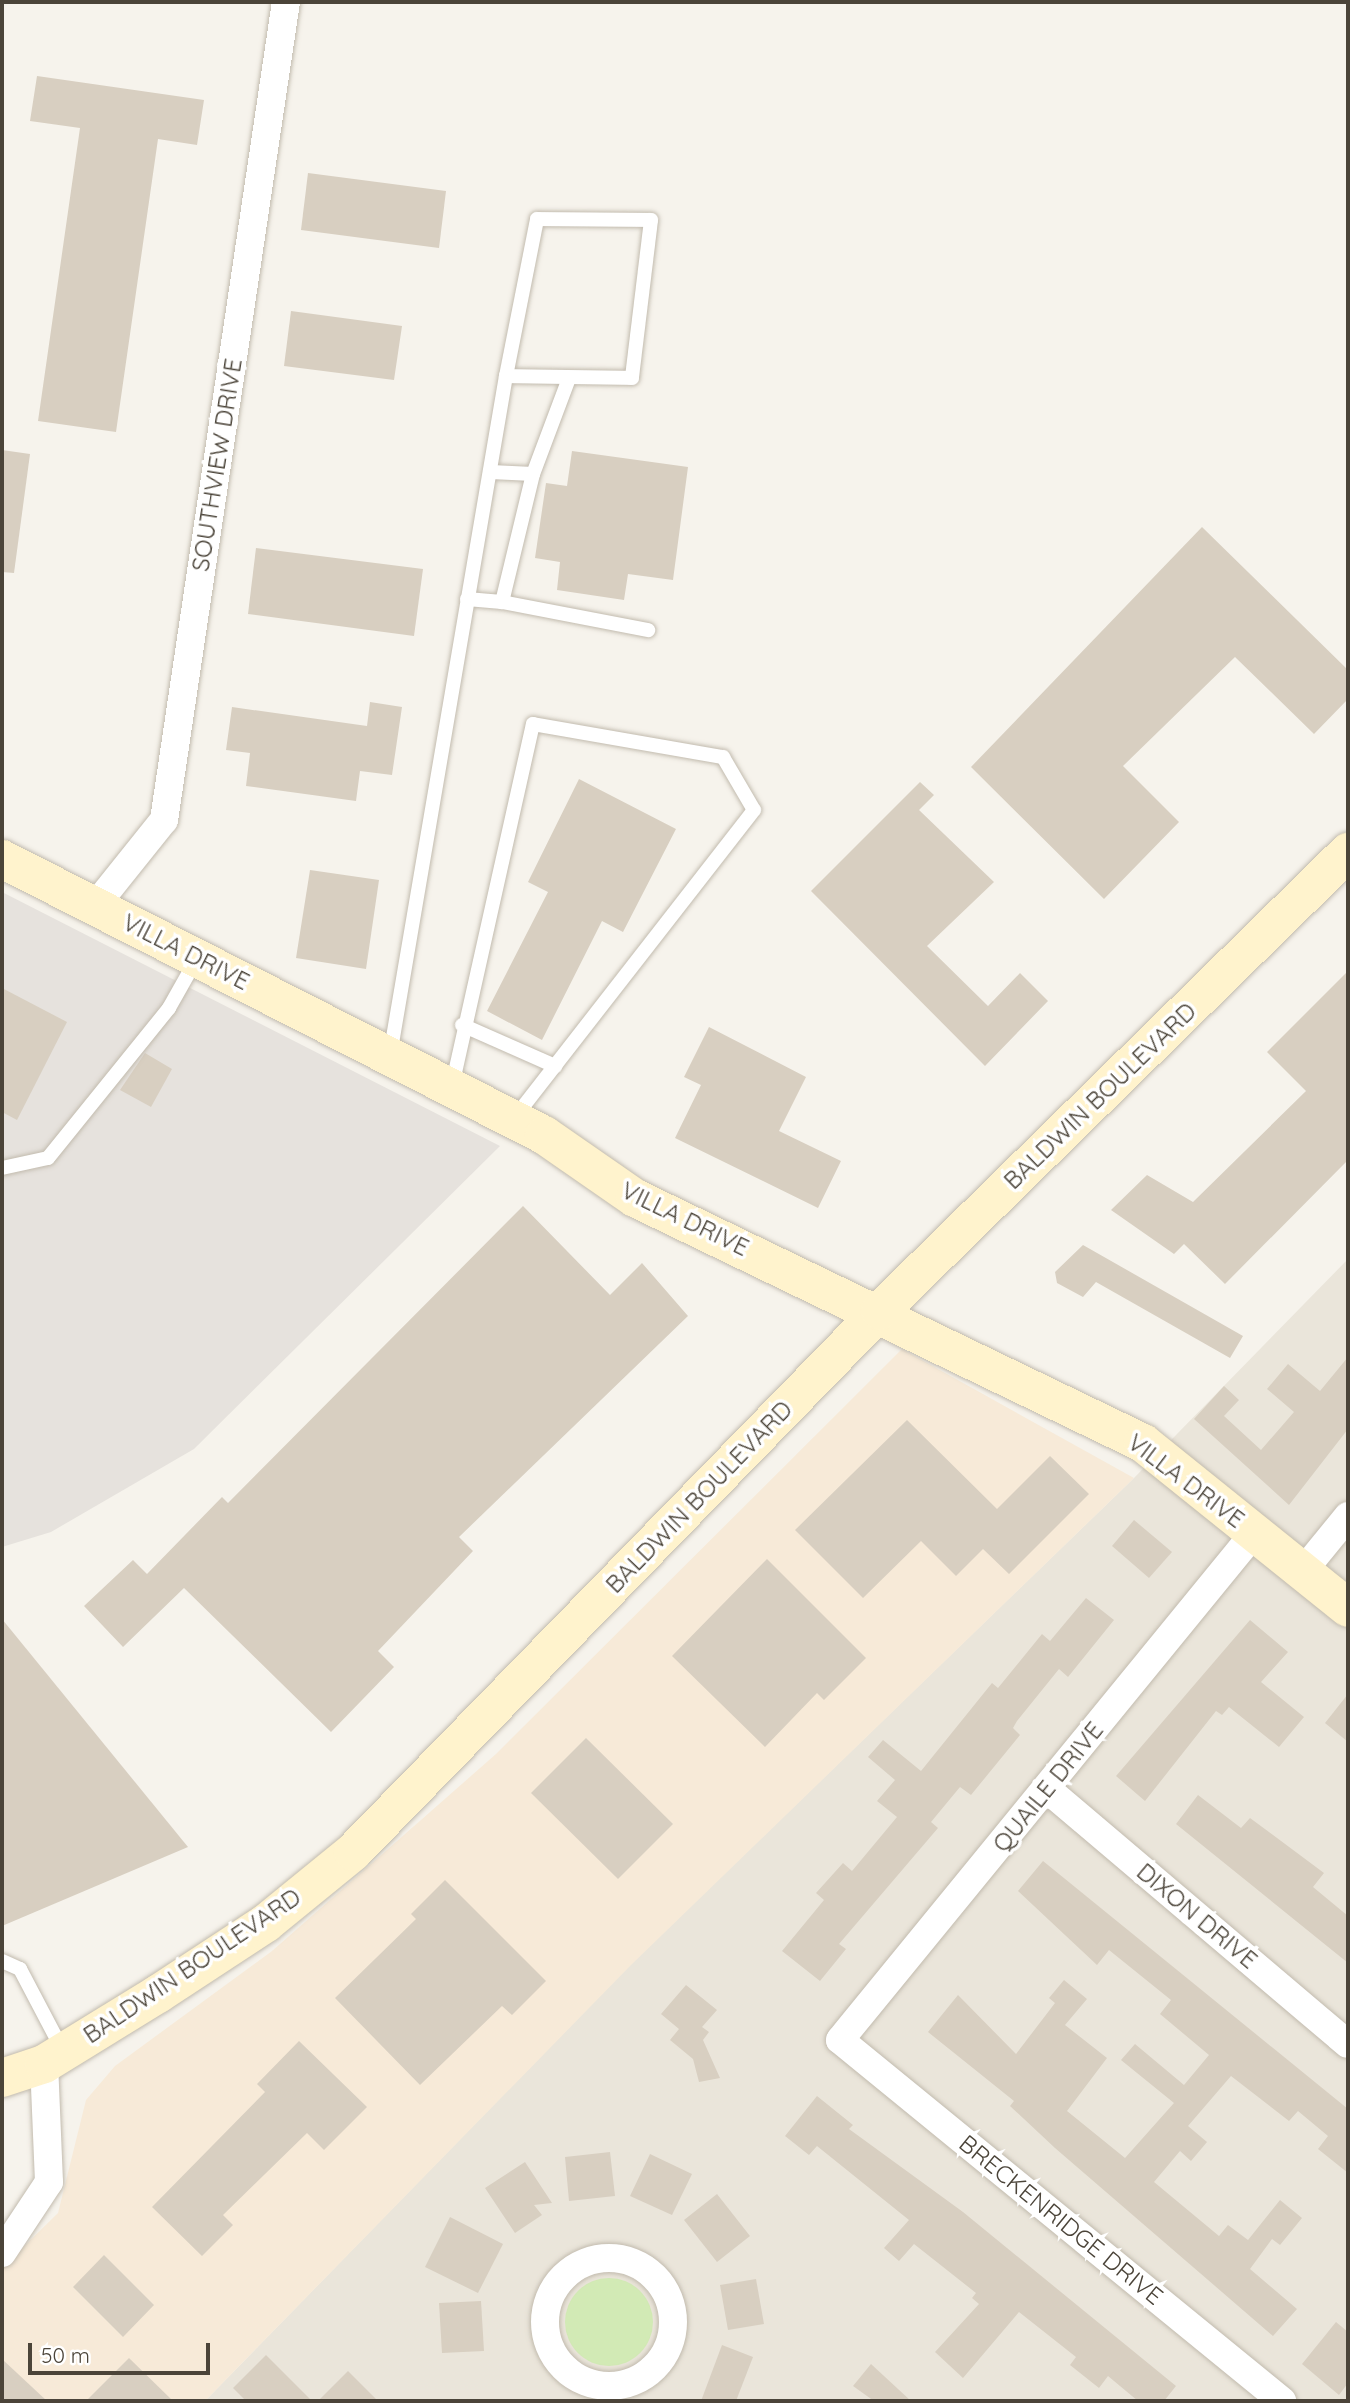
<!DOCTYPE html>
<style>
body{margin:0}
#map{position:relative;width:1350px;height:2403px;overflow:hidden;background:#f6f3ec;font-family:Quicksand,sans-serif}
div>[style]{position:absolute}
.residential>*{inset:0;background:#eae5da}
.commercial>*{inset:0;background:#f7ead8}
.industrial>*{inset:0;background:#e6e2dd}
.green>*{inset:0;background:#d2eab5}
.round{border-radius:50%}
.building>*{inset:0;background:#d8cfc1}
.roads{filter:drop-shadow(0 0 2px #c2bbae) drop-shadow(0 0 2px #c2bbae)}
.lane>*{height:14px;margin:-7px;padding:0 7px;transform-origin:7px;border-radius:7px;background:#fff}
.street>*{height:28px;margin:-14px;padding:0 14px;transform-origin:14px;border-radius:14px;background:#fff}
.street>.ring{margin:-14px;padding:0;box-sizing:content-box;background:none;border:28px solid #fff;border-radius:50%}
.secondary>*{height:38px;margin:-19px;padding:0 19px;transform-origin:19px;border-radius:19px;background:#fff3cd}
span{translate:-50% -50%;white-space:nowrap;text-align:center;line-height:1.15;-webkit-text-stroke:7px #fff;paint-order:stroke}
.street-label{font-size:24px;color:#4b4439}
.frame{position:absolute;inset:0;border:4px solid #4b4439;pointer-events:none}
.scale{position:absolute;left:28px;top:2343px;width:182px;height:32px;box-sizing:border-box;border:4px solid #4b4439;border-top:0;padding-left:9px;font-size:21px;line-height:24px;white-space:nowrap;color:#4b4439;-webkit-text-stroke:5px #fff;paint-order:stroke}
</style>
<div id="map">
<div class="residential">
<i style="clip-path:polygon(1348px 1259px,1348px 2401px,205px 2401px,630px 1965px,1134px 1478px)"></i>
</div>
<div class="commercial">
<i style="clip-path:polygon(902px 1349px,1134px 1478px,631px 1965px,205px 2401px,2px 2401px,2px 2268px,58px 2213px,86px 2100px,115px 2066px,272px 1951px,496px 1754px)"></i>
</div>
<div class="industrial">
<i style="clip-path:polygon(2px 892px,500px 1146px,194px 1449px,51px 1532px,2px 1547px)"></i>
</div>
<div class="green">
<i class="round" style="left:565px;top:2278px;width:88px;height:88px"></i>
</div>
<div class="building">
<i style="clip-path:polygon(37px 76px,204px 100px,197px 145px,158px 139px,116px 432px,38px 421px,80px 128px,30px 121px)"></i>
<i style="clip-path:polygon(308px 173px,446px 191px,439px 248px,301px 230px)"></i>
<i style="clip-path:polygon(291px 311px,402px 326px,394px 380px,284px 366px)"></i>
<i style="clip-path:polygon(2px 450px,30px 454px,14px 573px,2px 572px)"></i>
<i style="clip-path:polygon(572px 451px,688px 467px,673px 580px,628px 574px,624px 600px,557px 590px,560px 562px,535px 558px,546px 483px,567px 486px)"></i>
<i style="clip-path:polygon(1202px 527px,1348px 670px,1348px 699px,1314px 734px,1235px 657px,1123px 766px,1179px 822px,1104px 899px,971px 767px)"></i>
<i style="clip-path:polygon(256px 548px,423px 569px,414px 636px,248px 614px)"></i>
<i style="clip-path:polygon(370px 702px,402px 707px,392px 775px,360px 771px,356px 801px,246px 786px,250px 753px,226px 750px,232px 707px,367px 726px)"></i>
<i style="clip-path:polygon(579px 779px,676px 829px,623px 932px,602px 921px,542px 1040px,487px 1011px,548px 892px,528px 882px)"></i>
<i style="clip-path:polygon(920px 782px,934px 795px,919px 810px,994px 882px,927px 946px,988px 1006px,1020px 973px,1048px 1001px,985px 1066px,811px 891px)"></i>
<i style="clip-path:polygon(310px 870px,379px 880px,366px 969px,296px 958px)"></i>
<i style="clip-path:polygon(1348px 971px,1348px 1160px,1225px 1284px,1184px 1244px,1174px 1254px,1111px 1210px,1147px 1175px,1193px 1202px,1306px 1091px,1267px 1052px)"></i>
<i style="clip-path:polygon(2px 988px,67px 1022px,17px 1120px,2px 1112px)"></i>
<i style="clip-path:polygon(709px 1027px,806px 1077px,779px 1131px,841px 1161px,818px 1208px,675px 1138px,701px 1085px,684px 1077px)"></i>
<i style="clip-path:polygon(145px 1053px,172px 1069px,151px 1107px,120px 1090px)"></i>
<i style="clip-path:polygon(523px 1206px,610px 1295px,642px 1263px,688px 1316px,459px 1537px,473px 1551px,378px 1651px,394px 1667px,331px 1732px,184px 1588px,123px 1647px,84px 1606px,133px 1560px,147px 1574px,222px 1497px,228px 1503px)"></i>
<i style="clip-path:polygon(1083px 1245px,1243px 1336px,1230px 1358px,1096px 1282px,1083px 1297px,1057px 1283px,1055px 1272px)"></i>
<i style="clip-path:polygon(1348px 1357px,1348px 1429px,1289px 1505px,1194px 1419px,1224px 1386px,1239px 1400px,1224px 1416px,1261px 1450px,1294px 1412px,1267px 1389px,1288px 1364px,1320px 1391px)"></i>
<i style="clip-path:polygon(907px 1420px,997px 1509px,1050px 1456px,1089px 1494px,1009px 1574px,983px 1549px,956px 1576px,921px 1541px,863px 1598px,795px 1530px)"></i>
<i style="clip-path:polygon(1134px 1520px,1172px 1552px,1149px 1578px,1112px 1546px)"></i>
<i style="clip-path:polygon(767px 1559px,866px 1658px,824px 1700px,817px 1693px,765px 1747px,672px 1656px)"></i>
<i style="clip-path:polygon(1086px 1598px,1114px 1620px,1068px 1677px,1059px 1669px,1017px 1721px,1013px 1728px,1020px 1735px,971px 1795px,960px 1787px,931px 1822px,938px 1828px,839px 1944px,846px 1949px,820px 1981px,782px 1951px,824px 1900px,816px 1893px,843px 1863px,852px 1871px,897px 1817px,877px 1801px,895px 1780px,868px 1757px,883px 1740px,921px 1771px,992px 1683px,998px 1688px,1042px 1634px,1050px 1641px)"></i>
<i style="clip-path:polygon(2px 1619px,188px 1847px,2px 1926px)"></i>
<i style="clip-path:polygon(1250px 1620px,1288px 1652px,1261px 1682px,1304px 1717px,1279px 1747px,1229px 1707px,1222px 1715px,1216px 1711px,1145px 1801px,1116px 1776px)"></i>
<i style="clip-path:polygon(1348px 1694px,1348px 1742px,1325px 1723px)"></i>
<i style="clip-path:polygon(586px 1738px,673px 1824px,618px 1879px,531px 1793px)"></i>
<i style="clip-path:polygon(1198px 1795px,1241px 1828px,1250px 1818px,1324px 1873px,1313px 1887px,1348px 1916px,1348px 1963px,1176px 1824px)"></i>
<i style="clip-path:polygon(1043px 1861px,1348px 2109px,1348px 2173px,1318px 2149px,1328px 2136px,1298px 2111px,1289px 2121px,1231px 2076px,1188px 2126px,1207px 2142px,1191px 2161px,1180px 2151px,1154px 2182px,1219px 2236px,1228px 2225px,1248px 2240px,1280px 2200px,1302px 2218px,1280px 2245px,1272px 2239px,1250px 2269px,1297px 2309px,1273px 2336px,1055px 2148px,1010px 2106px,1014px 2101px,928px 2032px,958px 1995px,1016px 2054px,1055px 2003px,1049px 1998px,1064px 1980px,1087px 1999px,1065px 2025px,1107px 2058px,1067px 2111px,1125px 2158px,1174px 2103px,1121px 2060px,1135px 2044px,1184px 2085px,1209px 2055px,1160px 2014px,1171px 2000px,1109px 1950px,1097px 1965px,1018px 1891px)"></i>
<i style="clip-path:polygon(445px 1880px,546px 1981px,512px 2015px,502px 2006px,420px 2085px,335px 1998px,416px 1919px,411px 1914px)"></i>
<i style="clip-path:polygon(686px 1985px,717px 2010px,702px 2027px,709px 2032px,703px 2040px,720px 2078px,699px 2082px,693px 2059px,670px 2040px,679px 2029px,661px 2014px)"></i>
<i style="clip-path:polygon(299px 2041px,367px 2107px,324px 2150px,307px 2133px,223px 2215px,233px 2225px,202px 2256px,152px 2207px,265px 2092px,257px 2084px)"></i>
<i style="clip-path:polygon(817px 2096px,853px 2125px,849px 2129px,963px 2212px,1176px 2386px,1164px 2401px,1138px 2401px,1108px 2376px,1099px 2388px,1070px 2365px,1076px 2357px,1019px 2312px,963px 2378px,935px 2352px,979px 2304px,972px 2298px,976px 2293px,914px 2244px,899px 2261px,884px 2248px,909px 2220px,817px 2146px,809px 2155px,785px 2136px)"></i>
<i style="clip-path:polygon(610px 2152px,615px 2196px,569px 2201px,565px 2157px)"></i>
<i style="clip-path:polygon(650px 2154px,692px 2174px,672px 2215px,630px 2196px)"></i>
<i style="clip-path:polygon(525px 2162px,552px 2203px,534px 2205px,542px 2215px,515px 2233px,485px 2188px)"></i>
<i style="clip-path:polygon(717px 2194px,750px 2236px,717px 2262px,684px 2220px)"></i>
<i style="clip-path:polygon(450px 2217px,503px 2244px,478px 2293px,425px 2267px)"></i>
<i style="clip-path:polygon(104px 2255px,154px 2305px,123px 2337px,73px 2287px)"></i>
<i style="clip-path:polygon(756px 2279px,764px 2324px,728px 2330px,720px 2285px)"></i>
<i style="clip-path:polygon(481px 2301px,484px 2351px,442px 2353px,439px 2303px)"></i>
<i style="clip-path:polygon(1336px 2322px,1348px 2332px,1348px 2383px,1339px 2395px,1302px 2364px)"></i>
<i style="clip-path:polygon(722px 2345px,753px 2357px,736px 2401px,701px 2401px)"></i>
<i style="clip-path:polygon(266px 2355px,312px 2401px,246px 2401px,233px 2388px)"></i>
<i style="clip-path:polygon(129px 2358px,173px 2401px,86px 2401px)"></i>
<i style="clip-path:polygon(2px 2359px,47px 2401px,2px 2401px)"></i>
<i style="clip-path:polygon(871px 2364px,911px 2401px,874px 2401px,853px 2386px)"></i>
<i style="clip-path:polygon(348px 2371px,378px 2401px,318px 2401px)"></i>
</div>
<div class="roads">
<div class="lane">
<i style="left:568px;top:381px;width:99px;rotate:110.6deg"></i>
<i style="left:533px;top:474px;width:132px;rotate:103.6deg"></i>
<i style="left:502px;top:602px;width:149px;rotate:10.9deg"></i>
<i style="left:491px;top:472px;width:42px;rotate:2.7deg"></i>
<i style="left:467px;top:599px;width:35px;rotate:5deg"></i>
<i style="left:462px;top:1025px;width:102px;rotate:23.8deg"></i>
<i style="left:390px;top:1055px;width:689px;rotate:-80.31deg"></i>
<i style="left:506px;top:376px;width:160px;rotate:-78.8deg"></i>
<i style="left:537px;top:219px;width:114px;rotate:0.5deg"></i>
<i style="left:651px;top:220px;width:159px;rotate:96.9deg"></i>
<i style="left:632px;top:378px;width:126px;rotate:-179.1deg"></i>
<i style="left:452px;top:1086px;width:371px;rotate:-77.4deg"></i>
<i style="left:533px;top:724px;width:193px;rotate:9.9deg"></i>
<i style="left:723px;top:757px;width:61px;rotate:59.7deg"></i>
<i style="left:754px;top:810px;width:390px;rotate:127.9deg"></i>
<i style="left:2px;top:1168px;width:47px;rotate:-12.3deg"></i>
<i style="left:48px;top:1158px;width:193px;rotate:-51.1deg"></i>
<i style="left:169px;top:1008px;width:55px;rotate:-60.6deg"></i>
<i style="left:2px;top:1961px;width:20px;rotate:24deg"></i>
<i style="left:20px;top:1969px;width:93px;rotate:62.3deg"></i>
</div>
<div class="street">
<i style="left:95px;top:906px;width:110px;rotate:-51.3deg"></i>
<i style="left:164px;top:820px;width:827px;rotate:-81.52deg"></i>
<i style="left:1255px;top:1532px;width:656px;rotate:129.25deg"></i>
<i style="left:840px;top:2040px;width:571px;rotate:39.24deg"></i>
<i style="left:1303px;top:1571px;width:71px;rotate:-50.7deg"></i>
<i style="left:1047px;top:1789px;width:394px;rotate:40.3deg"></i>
<i style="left:2px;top:2253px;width:85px;rotate:-56.5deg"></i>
<i style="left:49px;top:2182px;width:118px;rotate:-92.4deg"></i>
<i class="ring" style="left:545px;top:2258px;width:100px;height:100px"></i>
</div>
<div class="secondary">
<i style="left:2px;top:859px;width:608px;rotate:26.99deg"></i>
<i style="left:544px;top:1135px;width:111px;rotate:34.7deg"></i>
<i style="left:635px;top:1198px;width:564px;rotate:25.75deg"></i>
<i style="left:1143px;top:1443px;width:263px;rotate:38.8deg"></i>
<i style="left:2px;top:2078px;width:44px;rotate:-18.4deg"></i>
<i style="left:44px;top:2064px;width:134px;rotate:-31.6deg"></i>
<i style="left:158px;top:1994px;width:129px;rotate:-33.3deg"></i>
<i style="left:266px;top:1923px;width:112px;rotate:-39.2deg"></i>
<i style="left:353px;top:1852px;width:755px;rotate:-45.75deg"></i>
<i style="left:880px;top:1311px;width:656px;rotate:-44.44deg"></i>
</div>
</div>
<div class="street-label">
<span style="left:217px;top:465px;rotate:-81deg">SOUTHVIEW DRIVE</span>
<span style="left:186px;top:952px;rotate:27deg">VILLA DRIVE</span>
<span style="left:1100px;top:1096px;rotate:-44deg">BALDWIN BOULEVARD</span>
<span style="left:685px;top:1219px;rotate:26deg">VILLA DRIVE</span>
<span style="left:1186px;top:1481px;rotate:37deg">VILLA DRIVE</span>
<span style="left:699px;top:1497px;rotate:-46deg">BALDWIN BOULEVARD</span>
<span style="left:1048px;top:1787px;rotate:-51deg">QUAILE DRIVE</span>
<span style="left:1197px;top:1916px;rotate:40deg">DIXON DRIVE</span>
<span style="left:192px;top:1966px;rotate:-34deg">BALDWIN BOULEVARD</span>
<span style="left:1061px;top:2220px;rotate:39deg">BRECKENRIDGE DRIVE</span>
</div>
<div class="frame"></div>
<div class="scale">50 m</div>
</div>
